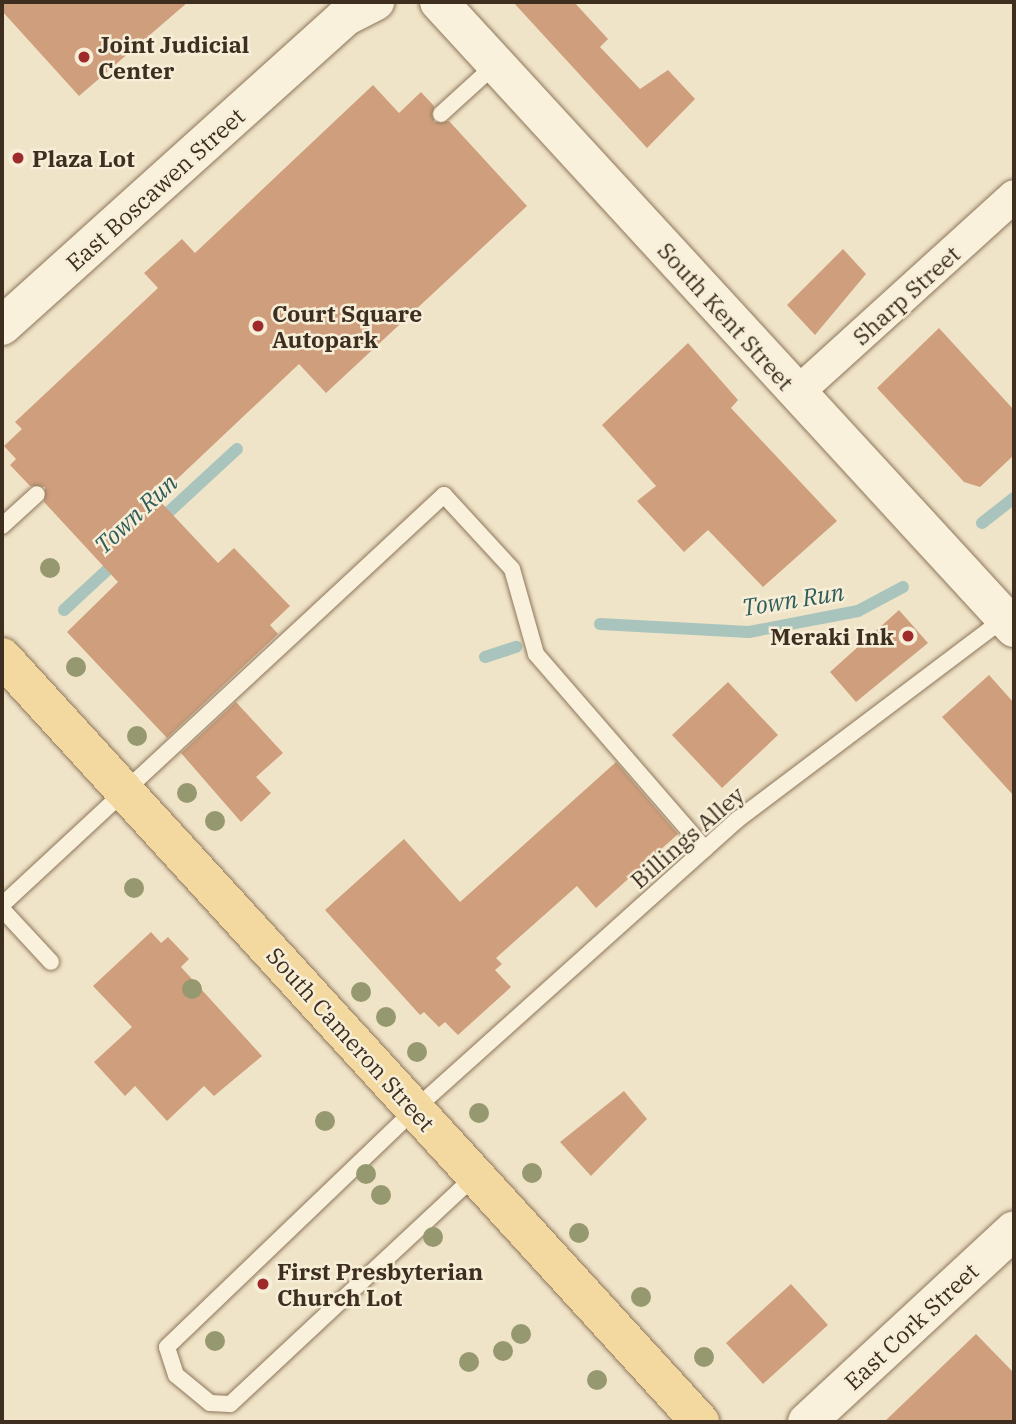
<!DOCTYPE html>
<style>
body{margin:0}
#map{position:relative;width:1016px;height:1424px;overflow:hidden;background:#f0e4c8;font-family:"IBM Plex Serif",serif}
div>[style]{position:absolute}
.stream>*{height:12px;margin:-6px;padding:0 6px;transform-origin:6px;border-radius:6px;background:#a9c4bc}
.building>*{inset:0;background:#cf9f7d}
.roads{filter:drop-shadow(0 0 2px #8d765c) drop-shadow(0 0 2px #8d765c)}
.lane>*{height:16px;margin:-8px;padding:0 8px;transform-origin:8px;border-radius:8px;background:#faf1dc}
.street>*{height:32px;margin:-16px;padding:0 16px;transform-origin:16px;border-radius:16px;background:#faf1dc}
.secondary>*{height:38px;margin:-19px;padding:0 19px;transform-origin:19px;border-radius:19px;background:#faf1dc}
.primary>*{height:38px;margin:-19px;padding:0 19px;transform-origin:19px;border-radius:19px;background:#f3d9a0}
.trees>*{width:20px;height:20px;margin:-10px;border-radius:50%;background:#96986f}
.dots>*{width:19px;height:19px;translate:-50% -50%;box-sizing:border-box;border:4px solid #f7eed8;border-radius:50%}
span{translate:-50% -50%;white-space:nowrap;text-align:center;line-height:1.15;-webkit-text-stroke:5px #f7eed8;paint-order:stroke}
.poi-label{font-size:23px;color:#3d2e20;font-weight:700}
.left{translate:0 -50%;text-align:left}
.right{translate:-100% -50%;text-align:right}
.street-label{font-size:23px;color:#3d2e20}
.water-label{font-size:24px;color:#2f5d5a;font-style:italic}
.frame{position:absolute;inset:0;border:4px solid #3d2e20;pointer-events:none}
</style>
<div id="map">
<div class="stream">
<i style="left:159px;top:521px;width:106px;rotate:-42.7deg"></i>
<i style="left:982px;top:523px;width:41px;rotate:-38deg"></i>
<i style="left:64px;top:610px;width:74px;rotate:-42.8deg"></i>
<i style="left:600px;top:624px;width:149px;rotate:3.1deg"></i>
<i style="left:749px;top:632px;width:111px;rotate:-10.9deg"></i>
<i style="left:858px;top:611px;width:51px;rotate:-28.1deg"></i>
<i style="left:485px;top:657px;width:33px;rotate:-18deg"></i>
</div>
<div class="building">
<i style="clip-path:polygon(2px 2px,188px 2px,79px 96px,2px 11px)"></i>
<i style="clip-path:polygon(513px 2px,574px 2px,608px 39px,600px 47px,640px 89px,668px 70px,695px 99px,647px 148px)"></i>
<i style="clip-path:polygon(373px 85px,399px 113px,421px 92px,434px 106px,434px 122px,449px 121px,527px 206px,326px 393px,299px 364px,157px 498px,218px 563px,234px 548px,290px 606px,270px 625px,278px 634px,167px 738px,67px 632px,118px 582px,44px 502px,45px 487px,30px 486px,10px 465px,16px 459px,4px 446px,22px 429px,15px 422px,158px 288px,144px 273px,182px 239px,195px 253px)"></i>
<i style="clip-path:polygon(843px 249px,866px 274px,815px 335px,787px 305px)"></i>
<i style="clip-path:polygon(939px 328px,1014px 410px,1014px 455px,980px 487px,964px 482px,877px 388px)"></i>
<i style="clip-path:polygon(688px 343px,738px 400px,731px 408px,837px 521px,763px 587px,708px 530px,684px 552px,637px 501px,656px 486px,602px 425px)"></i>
<i style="clip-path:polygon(899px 610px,928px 643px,856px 702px,830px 672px)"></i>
<i style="clip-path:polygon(989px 675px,1014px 703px,1014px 796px,942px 717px)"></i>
<i style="clip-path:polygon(728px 682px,778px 735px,722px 788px,672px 735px)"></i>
<i style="clip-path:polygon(236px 702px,283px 753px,256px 777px,271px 793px,241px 822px,181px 753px)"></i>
<i style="clip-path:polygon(616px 762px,678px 834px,596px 908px,577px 886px,496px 958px,502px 964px,495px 970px,511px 987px,458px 1035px,445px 1022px,439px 1027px,424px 1012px,420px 1015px,325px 910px,404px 839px,460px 902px)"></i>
<i style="clip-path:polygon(151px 932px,161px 943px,168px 937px,189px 959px,181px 967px,262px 1056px,214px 1096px,204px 1086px,167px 1121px,135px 1086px,125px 1096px,94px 1062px,132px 1027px,93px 986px)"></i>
<i style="clip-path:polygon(624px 1091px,647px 1119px,591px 1176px,560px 1142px)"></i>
<i style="clip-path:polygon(791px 1284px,828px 1325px,763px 1384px,726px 1343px)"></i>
<i style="clip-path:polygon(976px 1334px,1014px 1373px,1014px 1422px,884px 1422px)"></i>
</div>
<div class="roads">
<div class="lane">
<i style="left:441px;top:114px;width:74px;rotate:-42.3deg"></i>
<i style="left:2px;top:526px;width:47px;rotate:-42.4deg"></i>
<i style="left:2px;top:905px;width:603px;rotate:-42.85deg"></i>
<i style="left:444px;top:495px;width:100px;rotate:47.4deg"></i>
<i style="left:512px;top:569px;width:88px;rotate:74.2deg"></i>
<i style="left:536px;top:654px;width:258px;rotate:49.1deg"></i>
<i style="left:2px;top:909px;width:72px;rotate:47.2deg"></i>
<i style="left:476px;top:1175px;width:336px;rotate:137deg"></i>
<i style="left:230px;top:1404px;width:20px;rotate:-177deg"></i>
<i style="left:210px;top:1403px;width:44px;rotate:-140.5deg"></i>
<i style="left:176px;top:1375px;width:29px;rotate:-108deg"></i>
<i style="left:167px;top:1347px;width:344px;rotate:-43.8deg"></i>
<i style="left:415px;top:1109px;width:433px;rotate:-41.9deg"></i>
<i style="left:737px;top:820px;width:336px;rotate:-37deg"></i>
</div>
<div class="street">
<i style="left:797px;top:393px;width:293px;rotate:-42.2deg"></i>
</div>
<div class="secondary">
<i style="left:439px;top:2px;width:850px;rotate:47.43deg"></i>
<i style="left:2px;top:326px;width:462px;rotate:-42deg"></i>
<i style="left:345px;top:17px;width:34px;rotate:-27deg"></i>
<i style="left:807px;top:1422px;width:282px;rotate:-42.8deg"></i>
</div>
<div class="primary">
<i style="left:2px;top:657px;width:1036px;rotate:47.62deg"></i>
</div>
</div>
<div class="trees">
<i style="left:50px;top:568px"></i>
<i style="left:76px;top:667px"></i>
<i style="left:137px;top:736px"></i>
<i style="left:187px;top:793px"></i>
<i style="left:215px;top:821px"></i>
<i style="left:134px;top:888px"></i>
<i style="left:192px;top:989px"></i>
<i style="left:361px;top:992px"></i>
<i style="left:386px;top:1017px"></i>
<i style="left:417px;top:1052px"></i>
<i style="left:479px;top:1113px"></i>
<i style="left:325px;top:1121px"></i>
<i style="left:532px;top:1173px"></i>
<i style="left:366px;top:1174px"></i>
<i style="left:381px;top:1195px"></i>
<i style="left:579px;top:1233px"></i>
<i style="left:433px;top:1237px"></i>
<i style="left:641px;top:1297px"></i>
<i style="left:521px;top:1334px"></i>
<i style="left:215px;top:1341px"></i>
<i style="left:503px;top:1351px"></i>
<i style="left:704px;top:1357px"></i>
<i style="left:469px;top:1362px"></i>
<i style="left:597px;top:1380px"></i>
</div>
<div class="dots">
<i style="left:84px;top:57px;background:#9e2a2b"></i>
<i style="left:18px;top:158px;background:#9e2a2b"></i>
<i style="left:258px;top:326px;background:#9e2a2b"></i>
<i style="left:908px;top:636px;background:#9e2a2b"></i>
<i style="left:263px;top:1284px;background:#9e2a2b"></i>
</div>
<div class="poi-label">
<span class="left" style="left:98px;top:57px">Joint Judicial<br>Center</span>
<span class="left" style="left:32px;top:158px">Plaza Lot</span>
<span class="left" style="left:272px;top:326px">Court Square<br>Autopark</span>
<span class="right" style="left:894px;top:636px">Meraki Ink</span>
<span class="left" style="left:277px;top:1284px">First Presbyterian<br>Church Lot</span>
</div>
<div class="street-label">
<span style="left:155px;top:189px;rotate:-42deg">East Boscawen Street</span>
<span style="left:906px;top:295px;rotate:-42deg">Sharp Street</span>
<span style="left:726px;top:316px;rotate:48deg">South Kent Street</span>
<span style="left:687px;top:837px;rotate:-41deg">Billings Alley</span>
<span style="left:351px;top:1039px;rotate:48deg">South Cameron Street</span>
<span style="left:911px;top:1326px;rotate:-43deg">East Cork Street</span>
</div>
<div class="water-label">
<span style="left:136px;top:514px;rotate:-43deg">Town Run</span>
<span style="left:793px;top:600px;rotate:-9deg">Town Run</span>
</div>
<div class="frame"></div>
</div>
